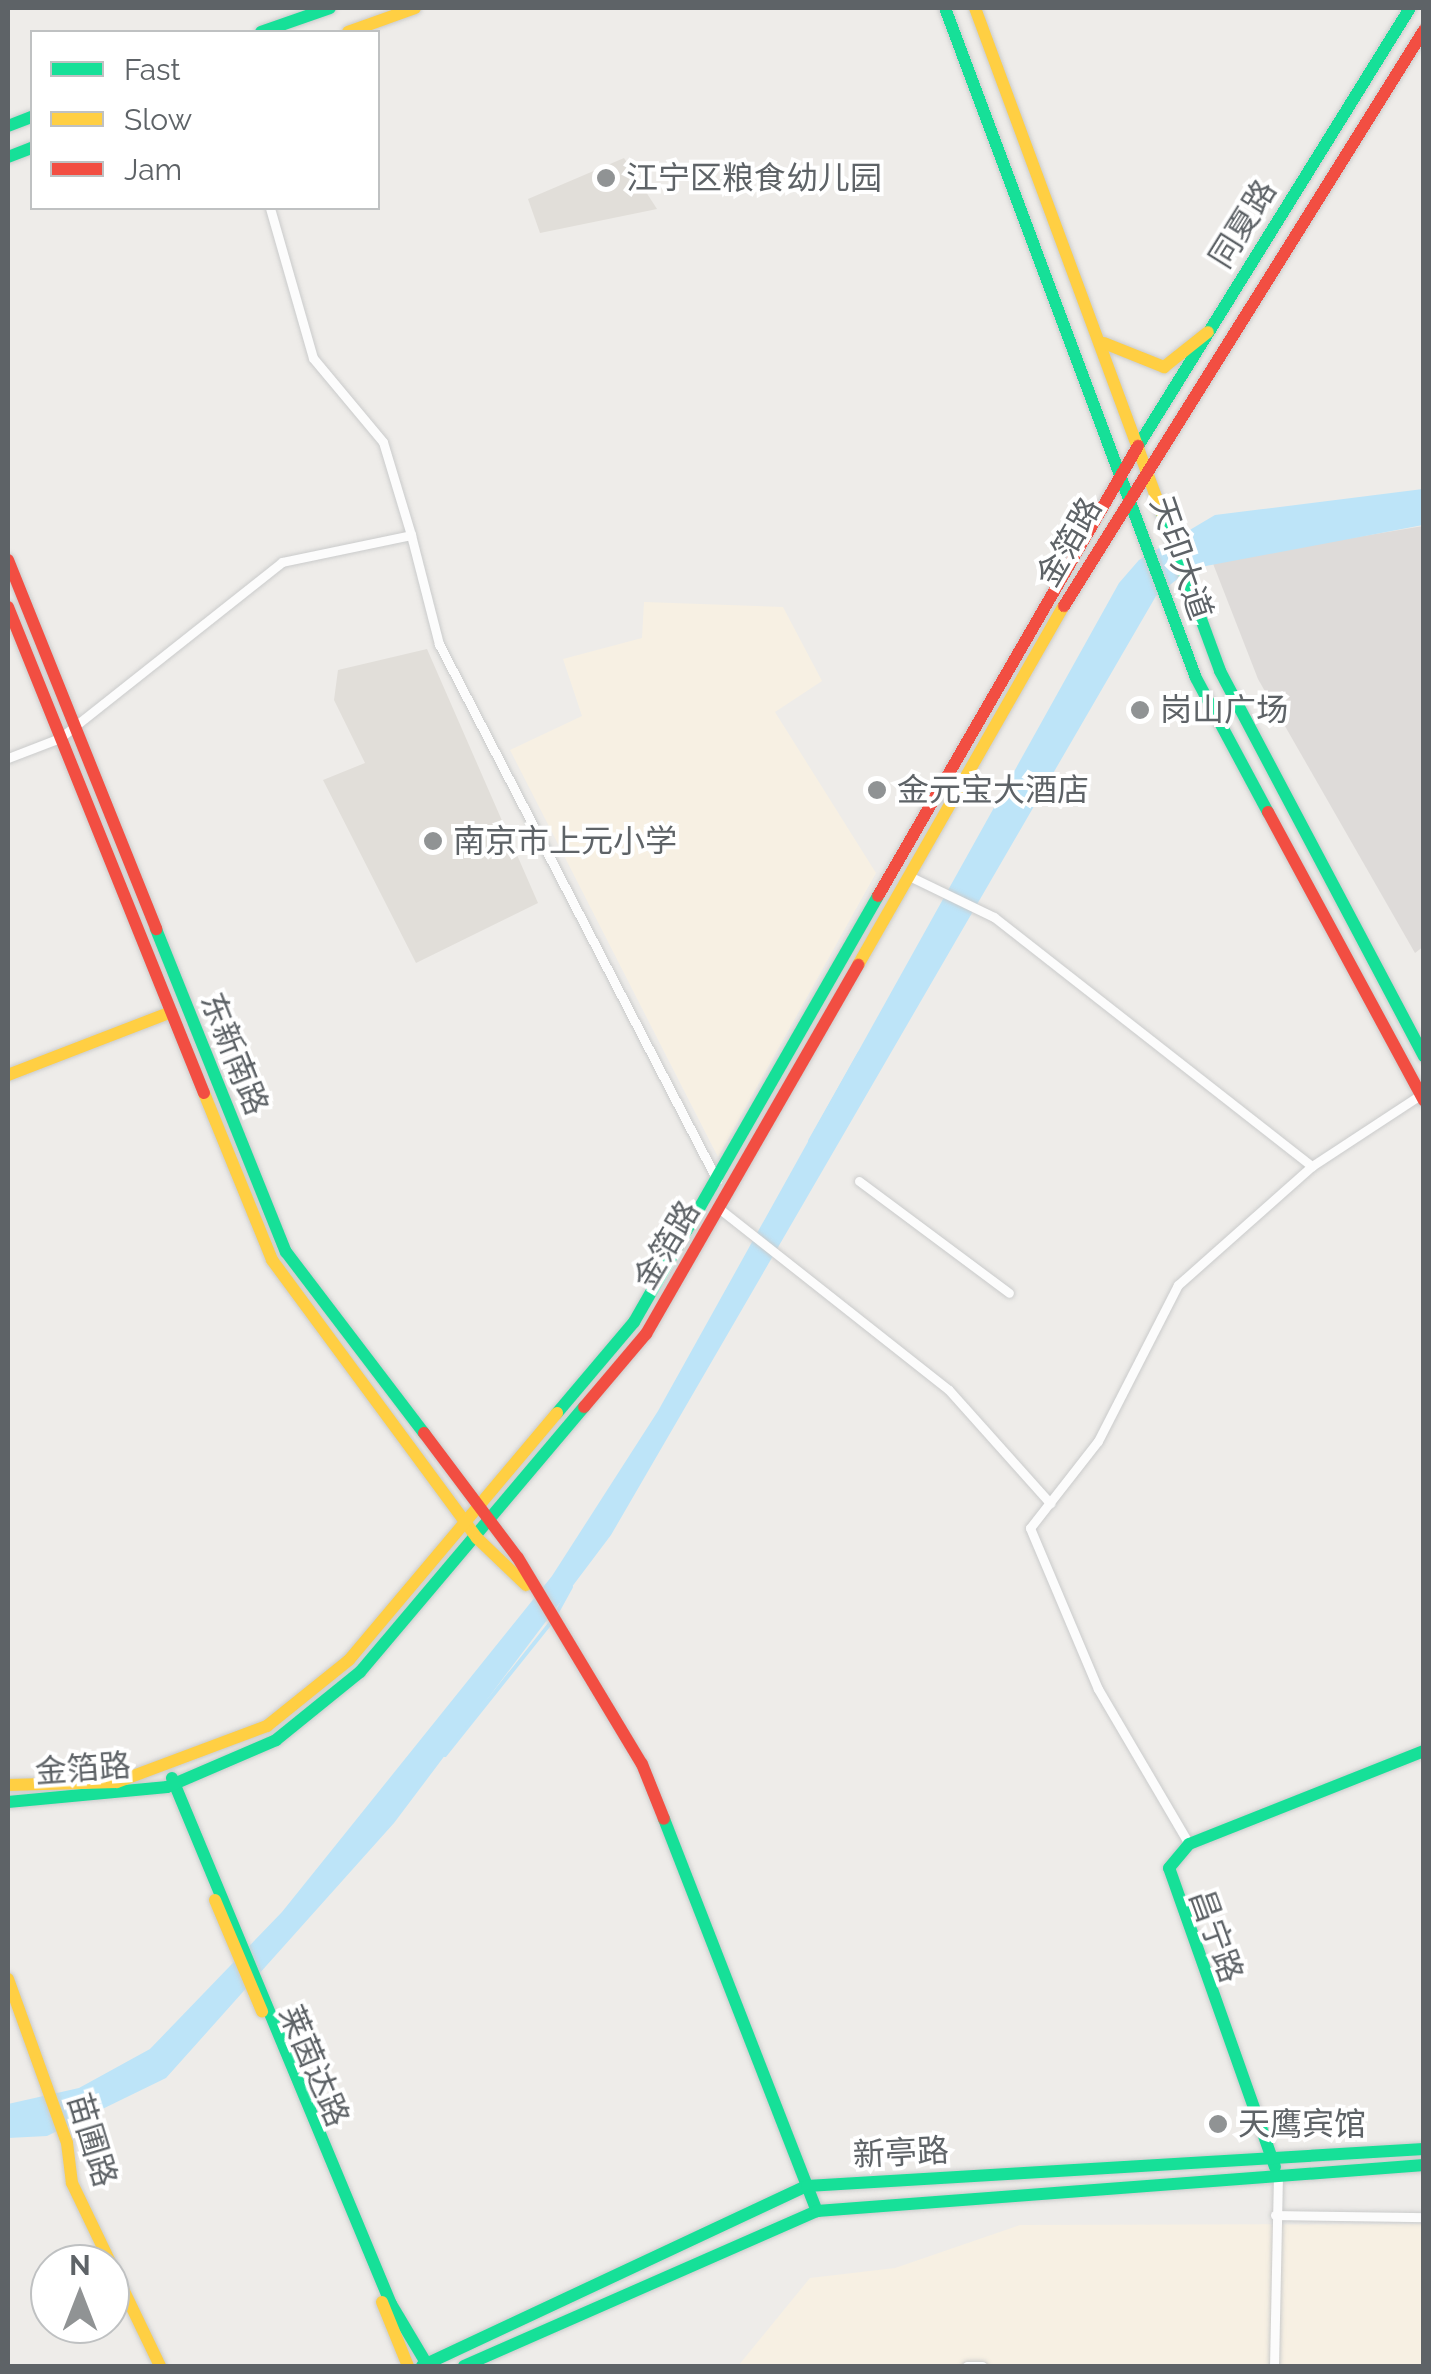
<!DOCTYPE html>
<meta charset="utf-8">
<style>
body{margin:0}
#map{position:relative;width:1431px;height:2374px;overflow:hidden;background:#eeece9;font-family:Raleway,"Noto Sans SC",sans-serif}
div>[style]{position:absolute}
.commercial>*{inset:0;background:#f7f0e3}
.industrial>*{inset:0;background:#dedbd9}
.education>*{inset:0;background:#e1ded9}
.water>*{inset:0;background:#bde4f8}
.stream>*{height:4px;margin:-2px;padding:0 2px;transform-origin:2px;border-radius:2px;background:#bde4f8}
.roads{filter:drop-shadow(0 0 2px #cacbcb) drop-shadow(0 0 2px #cacbcb)}
.street>*{height:9px;margin:-4.5px;padding:0 4.5px;transform-origin:4.5px;border-radius:4.5px;background:#fcfcfc}
.fast>*{height:12px;margin:-6px;padding:0 6px;transform-origin:6px;border-radius:6px;background:#16e098}
.slow>*{height:12px;margin:-6px;padding:0 6px;transform-origin:6px;border-radius:6px;background:#ffcf43}
.jam>*{height:12px;margin:-6px;padding:0 6px;transform-origin:6px;border-radius:6px;background:#f24e42}
.dots>*{width:28px;height:28px;translate:-50% -50%;box-sizing:border-box;border:5px solid #fff;border-radius:50%}
span{translate:-50% -50%;white-space:nowrap;text-align:center;line-height:1.15;-webkit-text-stroke:8px #fff;paint-order:stroke}
.poi-label{font-size:32px;color:#5e6367}
.left{translate:0 -50%;text-align:left}
.street-label{font-size:32px;color:#5e6367}
.frame{position:absolute;inset:0;border:10px solid #5e6367;pointer-events:none}
.legend{position:absolute;left:30px;top:30px;width:350px;height:180px;box-sizing:border-box;background:#fff;border:2px solid #bfc1c2;margin:0;padding:12px 18px;list-style:none;font-size:30px;color:#5e6367}
.legend li{display:flex;align-items:center;gap:20px;height:50px}
.legend b{width:50px;border:2px solid #bfc1c2}
.north{position:absolute;left:30px;top:2244px;width:100px;height:100px;box-sizing:border-box;background:#fff;border:2px solid #bfc1c2;border-radius:50%;rotate:0deg;font-size:28px;font-weight:700;line-height:40px;text-align:center;color:#5e6367}
.north::after{content:'';display:block;margin:auto;width:35px;height:45px;background:#909394;clip-path:polygon(50% 0,100% 100%,50% 72%,0 100%)}
</style>
<div id="map">
<div class="commercial">
<i style="clip-path:polygon(644px 602px,783px 607px,822px 681px,775px 712px,876px 873px,718px 1157px,510px 750px,582px 716px,563px 659px,642px 638px)"></i>
<i style="clip-path:polygon(1423px 2224px,1423px 2366px,738px 2366px,810px 2278px,895px 2268px,1020px 2225px)"></i>
</div>
<div class="industrial">
<i style="clip-path:polygon(1423px 526px,1424px 946px,1415px 953px,1258px 679px,1212px 561px)"></i>
</div>
<div class="education">
<i style="clip-path:polygon(624px 158px,657px 209px,540px 233px,528px 199px)"></i>
<i style="clip-path:polygon(427px 649px,538px 903px,416px 963px,323px 780px,365px 763px,334px 700px,338px 670px)"></i>
</div>
<div class="water">
<i style="clip-path:polygon(1423px 489px,1423px 525px,1190px 569px,1156px 596px,611px 1535px,394px 1823px,166px 2078px,47px 2136px,8px 2138px,8px 2104px,79px 2088px,150px 2049px,282px 1912px,552px 1576px,658px 1411px,1119px 583px,1139px 560px,1215px 515px)"></i>
</div>
<div class="stream">
<i style="left:810px;top:1141px;width:100px;rotate:-60.6deg"></i>
<i style="left:556px;top:1614px;width:31px;rotate:-61deg"></i>
<i style="left:445px;top:1755px;width:170px;rotate:-51.4deg"></i>
</div>
<div class="roads">
<div class="street">
<i style="left:270px;top:208px;width:156px;rotate:74deg"></i>
<i style="left:313px;top:358px;width:109px;rotate:50.2deg"></i>
<i style="left:383px;top:442px;width:97px;rotate:73.2deg"></i>
<i style="left:8px;top:758px;width:56px;rotate:-21deg"></i>
<i style="left:60px;top:738px;width:283px;rotate:-38.4deg"></i>
<i style="left:282px;top:562px;width:132px;rotate:-11.8deg"></i>
<i style="left:411px;top:535px;width:113px;rotate:75.6deg"></i>
<i style="left:439px;top:644px;width:604px;rotate:62.59deg"></i>
<i style="left:909px;top:876px;width:94px;rotate:25.8deg"></i>
<i style="left:994px;top:917px;width:404px;rotate:38.1deg"></i>
<i style="left:859px;top:1181px;width:187px;rotate:36.7deg"></i>
<i style="left:721px;top:1210px;width:290px;rotate:38.3deg"></i>
<i style="left:949px;top:1390px;width:152px;rotate:48.2deg"></i>
<i style="left:1189px;top:1844px;width:180px;rotate:-120.4deg"></i>
<i style="left:1098px;top:1689px;width:175px;rotate:-112.9deg"></i>
<i style="left:1030px;top:1528px;width:110px;rotate:-52deg"></i>
<i style="left:1098px;top:1441px;width:175px;rotate:-62.9deg"></i>
<i style="left:1178px;top:1285px;width:179px;rotate:-41.6deg"></i>
<i style="left:1312px;top:1166px;width:129px;rotate:-33.3deg"></i>
<i style="left:1275px;top:2215px;width:149px;rotate:0.8deg"></i>
<i style="left:967px;top:2366px;width:15px"></i>
<i style="left:1274px;top:2366px;width:191px;rotate:-88.8deg"></i>
</div>
<div class="fast">
<i style="left:945px;top:8px;width:715px;rotate:69.46deg"></i>
<i style="left:1196px;top:678px;width:152px;rotate:61.8deg"></i>
<i style="left:261px;top:32px;width:73px;rotate:-19.2deg"></i>
<i style="left:8px;top:126px;width:26px;rotate:-21deg"></i>
<i style="left:8px;top:157px;width:26px;rotate:-21deg"></i>
<i style="left:1138px;top:446px;width:516px;rotate:-58.16deg"></i>
<i style="left:1162px;top:513px;width:168px;rotate:69.8deg"></i>
<i style="left:1220px;top:671px;width:436px;rotate:62.1deg"></i>
<i style="left:156px;top:929px;width:348px;rotate:68.1deg"></i>
<i style="left:286px;top:1252px;width:228px;rotate:52.7deg"></i>
<i style="left:557px;top:1413px;width:119px;rotate:-49.8deg"></i>
<i style="left:634px;top:1322px;width:491px;rotate:-60.2deg"></i>
<i style="left:172px;top:1778px;width:570px;rotate:67.4deg"></i>
<i style="left:391px;top:2304px;width:72px;rotate:59.2deg"></i>
<i style="left:8px;top:1802px;width:160px;rotate:-5.4deg"></i>
<i style="left:167px;top:1787px;width:119px;rotate:-23.3deg"></i>
<i style="left:276px;top:1740px;width:108px;rotate:-39deg"></i>
<i style="left:360px;top:1672px;width:347px;rotate:-49.8deg"></i>
<i style="left:664px;top:1819px;width:421px;rotate:68.7deg"></i>
<i style="left:1275px;top:2167px;width:317px;rotate:-109.5deg"></i>
<i style="left:1169px;top:1868px;width:31px;rotate:-50deg"></i>
<i style="left:1189px;top:1844px;width:253px;rotate:-21.6deg"></i>
<i style="left:422px;top:2366px;width:425px;rotate:-25.1deg"></i>
<i style="left:807px;top:2186px;width:618px;rotate:-3.43deg"></i>
<i style="left:464px;top:2366px;width:386px;rotate:-23.7deg"></i>
<i style="left:817px;top:2211px;width:609px;rotate:-4.33deg"></i>
</div>
<div class="slow">
<i style="left:975px;top:8px;width:539px;rotate:69.68deg"></i>
<i style="left:348px;top:32px;width:71px;rotate:-19.7deg"></i>
<i style="left:1104px;top:343px;width:65px;rotate:21.8deg"></i>
<i style="left:1164px;top:367px;width:56px;rotate:-38.5deg"></i>
<i style="left:858px;top:965px;width:414px;rotate:-60.2deg"></i>
<i style="left:8px;top:1075px;width:175px;rotate:-21.1deg"></i>
<i style="left:204px;top:1093px;width:180px;rotate:67.8deg"></i>
<i style="left:272px;top:1260px;width:345px;rotate:53.6deg"></i>
<i style="left:477px;top:1538px;width:68px;rotate:43.8deg"></i>
<i style="left:8px;top:1785px;width:109px;rotate:-1.6deg"></i>
<i style="left:117px;top:1782px;width:160px;rotate:-20.5deg"></i>
<i style="left:267px;top:1726px;width:105px;rotate:-38.8deg"></i>
<i style="left:349px;top:1660px;width:323px;rotate:-49.9deg"></i>
<i style="left:215px;top:1900px;width:121px;rotate:67.1deg"></i>
<i style="left:8px;top:1979px;width:174px;rotate:70.2deg"></i>
<i style="left:67px;top:2143px;width:40px;rotate:82.9deg"></i>
<i style="left:72px;top:2183px;width:203px;rotate:64.3deg"></i>
<i style="left:382px;top:2302px;width:69px;rotate:67.9deg"></i>
</div>
<div class="jam">
<i style="left:8px;top:560px;width:398px;rotate:68.1deg"></i>
<i style="left:1064px;top:606px;width:679px;rotate:-57.99deg"></i>
<i style="left:8px;top:607px;width:524px;rotate:68.04deg"></i>
<i style="left:1268px;top:812px;width:328px;rotate:61.6deg"></i>
<i style="left:878px;top:896px;width:520px;rotate:-59.98deg"></i>
<i style="left:584px;top:1407px;width:96px;rotate:-49.7deg"></i>
<i style="left:646px;top:1334px;width:426px;rotate:-60.1deg"></i>
<i style="left:424px;top:1433px;width:156px;rotate:53.1deg"></i>
<i style="left:518px;top:1558px;width:240px;rotate:59deg"></i>
<i style="left:642px;top:1764px;width:59px;rotate:68.2deg"></i>
</div>
</div>
<div class="dots">
<i style="left:606px;top:178px;background:#909394"></i>
<i style="left:1140px;top:710px;background:#909394"></i>
<i style="left:877px;top:790px;background:#909394"></i>
<i style="left:433px;top:841px;background:#909394"></i>
<i style="left:1218px;top:2124px;background:#909394"></i>
</div>
<div class="poi-label">
<span class="left" style="left:626px;top:178px">江宁区粮食幼儿园</span>
<span class="left" style="left:1160px;top:710px">岗山广场</span>
<span class="left" style="left:897px;top:790px">金元宝大酒店</span>
<span class="left" style="left:453px;top:841px">南京市上元小学</span>
<span class="left" style="left:1238px;top:2124px">天鹰宾馆</span>
</div>
<div class="street-label">
<span style="left:1243px;top:224px;rotate:-58deg">同夏路</span>
<span style="left:1069px;top:542px;rotate:-60deg">金箔路</span>
<span style="left:1181px;top:558px;rotate:71deg">天印大道</span>
<span style="left:234px;top:1054px;rotate:68deg">东新南路</span>
<span style="left:667px;top:1245px;rotate:-59deg">金箔路</span>
<span style="left:83px;top:1769px;rotate:-4deg">金箔路</span>
<span style="left:1216px;top:1936px;rotate:70deg">昌宁路</span>
<span style="left:314px;top:2066px;rotate:67deg">莱茵达路</span>
<span style="left:92px;top:2140px;rotate:73deg">苗圃路</span>
<span style="left:901px;top:2153px;rotate:-3deg">新亭路</span>
</div>
<div class="frame"></div>
<ul class="legend">
<li><b style="height:12px;background:#16e098"></b>Fast</li>
<li><b style="height:12px;background:#ffcf43"></b>Slow</li>
<li><b style="height:12px;background:#f24e42"></b>Jam</li>
</ul>
<div class="north">N</div>
</div>
